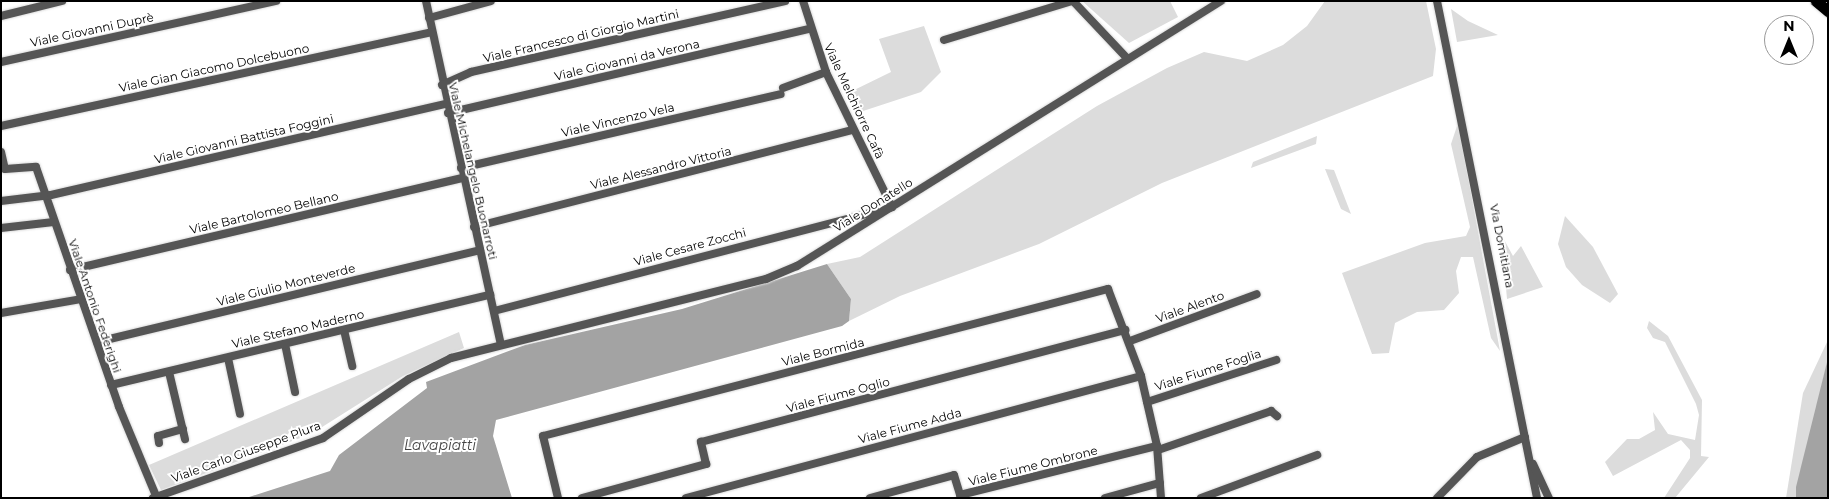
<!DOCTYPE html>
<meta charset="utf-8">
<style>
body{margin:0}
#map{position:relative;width:1829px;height:499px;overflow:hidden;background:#fff;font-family:Montserrat,sans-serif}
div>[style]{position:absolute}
.green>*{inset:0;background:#dcdcdc}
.water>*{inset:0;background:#a3a3a3}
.roads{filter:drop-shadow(0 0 1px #dbdbdb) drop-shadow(0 0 1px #dbdbdb)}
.minor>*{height:8px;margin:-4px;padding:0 4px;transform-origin:4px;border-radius:4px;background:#555}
.highway>*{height:11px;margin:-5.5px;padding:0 5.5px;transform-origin:5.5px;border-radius:5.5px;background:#000}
span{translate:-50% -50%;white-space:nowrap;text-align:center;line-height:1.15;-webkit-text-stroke:4px #fff;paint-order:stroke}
.street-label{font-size:12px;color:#000}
.water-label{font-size:14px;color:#444;font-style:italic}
.frame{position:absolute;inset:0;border:2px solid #000;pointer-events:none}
.north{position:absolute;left:1764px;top:15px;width:50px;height:50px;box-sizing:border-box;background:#fff;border:1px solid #999;border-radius:50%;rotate:0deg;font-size:14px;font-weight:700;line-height:20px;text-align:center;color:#000}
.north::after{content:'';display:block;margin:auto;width:18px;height:22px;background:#000;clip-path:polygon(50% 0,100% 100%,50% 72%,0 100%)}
</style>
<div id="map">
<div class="green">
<i style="clip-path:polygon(1082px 1px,1170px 1px,1178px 17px,1129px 43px)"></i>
<i style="clip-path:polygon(1325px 1px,1426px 1px,1436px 49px,1433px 76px,1162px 183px,1039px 244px,900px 296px,849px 321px,851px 299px,827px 264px,860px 257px,1097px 106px,1167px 68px,1204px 52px,1247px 61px,1283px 45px,1307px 26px)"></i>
<i style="clip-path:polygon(1451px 9px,1468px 21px,1498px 35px,1457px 42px)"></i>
<i style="clip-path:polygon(924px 26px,941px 72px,921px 92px,857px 113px,846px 94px,891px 72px,879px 39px)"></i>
<i style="clip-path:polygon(1458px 123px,1500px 351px,1491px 338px,1473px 257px,1461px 257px,1456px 271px,1459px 293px,1444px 310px,1417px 312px,1395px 323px,1389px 353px,1372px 354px,1342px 273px,1425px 243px,1466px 236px,1470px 227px,1451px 144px)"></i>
<i style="clip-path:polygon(1317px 136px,1316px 144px,1251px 168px,1253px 162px)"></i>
<i style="clip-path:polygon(1325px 169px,1334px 170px,1351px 214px,1341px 209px)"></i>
<i style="clip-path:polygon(1565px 216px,1593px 247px,1618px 294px,1610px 303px,1582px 285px,1566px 267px,1558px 244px)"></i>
<i style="clip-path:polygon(1501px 234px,1513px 256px,1521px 246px,1543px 287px,1507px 299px)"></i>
<i style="clip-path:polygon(1649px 321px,1668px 336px,1702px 400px,1701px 456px,1709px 457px,1675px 498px,1664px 498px,1690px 458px,1690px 450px,1681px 440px,1613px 476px,1605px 462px,1627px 439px,1639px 439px,1655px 430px,1653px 412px,1668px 434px,1695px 440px,1699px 415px,1696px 404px,1665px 342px,1653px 338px,1647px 328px)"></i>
<i style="clip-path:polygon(459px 332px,464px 348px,403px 376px,311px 434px,161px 490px,149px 465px)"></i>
<i style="clip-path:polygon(1828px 340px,1828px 358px,1796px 498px,1786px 498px,1803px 393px)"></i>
</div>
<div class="water">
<i style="clip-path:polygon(827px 264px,851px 299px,849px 321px,842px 326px,496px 420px,493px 436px,512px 498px,246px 498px,330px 471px,339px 455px,427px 388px,426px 382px,525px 345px,682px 309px)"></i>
<i style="clip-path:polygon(1828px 358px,1828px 498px,1796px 498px,1796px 487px)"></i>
</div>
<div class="roads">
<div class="minor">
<i style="left:426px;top:1px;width:351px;rotate:77.7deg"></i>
<i style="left:1073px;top:1px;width:77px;rotate:46.6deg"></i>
<i style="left:1437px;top:1px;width:507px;rotate:78.62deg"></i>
<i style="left:1px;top:16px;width:63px;rotate:-13.8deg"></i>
<i style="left:429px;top:18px;width:64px;rotate:-15.3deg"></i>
<i style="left:944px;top:40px;width:134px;rotate:-16.9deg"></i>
<i style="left:1px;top:62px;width:282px;rotate:-12.5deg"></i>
<i style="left:442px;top:85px;width:32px;rotate:-24deg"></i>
<i style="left:471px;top:72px;width:322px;rotate:-12.7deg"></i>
<i style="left:783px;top:88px;width:46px;rotate:-20.4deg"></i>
<i style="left:448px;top:113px;width:372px;rotate:-13.1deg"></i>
<i style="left:1px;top:126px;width:441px;rotate:-12.3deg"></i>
<i style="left:1px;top:152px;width:17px;rotate:77deg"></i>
<i style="left:5px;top:169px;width:31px;rotate:-4deg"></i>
<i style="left:36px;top:167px;width:254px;rotate:70.9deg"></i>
<i style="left:119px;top:407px;width:96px;rotate:67.4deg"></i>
<i style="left:461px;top:168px;width:328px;rotate:-13deg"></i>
<i style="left:1px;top:201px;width:50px;rotate:-6.8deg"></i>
<i style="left:51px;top:195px;width:405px;rotate:-13deg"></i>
<i style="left:474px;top:227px;width:391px;rotate:-14.4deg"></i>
<i style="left:1px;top:228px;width:53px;rotate:-6.5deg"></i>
<i style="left:70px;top:270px;width:404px;rotate:-13.2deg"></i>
<i style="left:494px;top:311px;width:411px;rotate:-14.6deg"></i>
<i style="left:892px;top:207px;width:150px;rotate:-116.1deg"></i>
<i style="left:826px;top:72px;width:75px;rotate:-107.9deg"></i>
<i style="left:1px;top:313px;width:81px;rotate:-9.9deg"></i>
<i style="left:344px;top:330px;width:37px;rotate:77deg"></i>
<i style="left:1130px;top:341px;width:135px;rotate:-20.3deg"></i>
<i style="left:97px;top:342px;width:394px;rotate:-13.5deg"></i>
<i style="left:285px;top:344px;width:49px;rotate:78.2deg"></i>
<i style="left:228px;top:358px;width:57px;rotate:77.9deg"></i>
<i style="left:169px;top:372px;width:69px;rotate:76.6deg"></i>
<i style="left:111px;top:385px;width:390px;rotate:-13.4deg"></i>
<i style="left:1147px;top:402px;width:136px;rotate:-18deg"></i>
<i style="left:159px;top:443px;width:7px;rotate:-98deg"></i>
<i style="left:158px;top:436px;width:26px;rotate:-16deg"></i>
<i style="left:1158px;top:450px;width:120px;rotate:-19deg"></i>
<i style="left:1271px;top:411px;width:8px;rotate:40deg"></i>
<i style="left:1533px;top:464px;width:38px;rotate:65deg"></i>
<i style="left:153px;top:498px;width:180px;rotate:-19.4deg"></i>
<i style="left:323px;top:438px;width:104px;rotate:-34.5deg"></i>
<i style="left:409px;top:379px;width:47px;rotate:-26.6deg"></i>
<i style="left:451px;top:358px;width:325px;rotate:-14.1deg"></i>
<i style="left:766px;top:279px;width:34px;rotate:-23deg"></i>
<i style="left:797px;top:266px;width:500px;rotate:-32.01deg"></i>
<i style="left:558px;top:498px;width:64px;rotate:-103.6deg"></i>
<i style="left:543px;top:436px;width:584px;rotate:-14.58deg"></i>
<i style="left:1108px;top:289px;width:93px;rotate:69.2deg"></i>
<i style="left:1141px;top:376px;width:72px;rotate:77.1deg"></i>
<i style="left:1157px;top:446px;width:52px;rotate:85.6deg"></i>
<i style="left:582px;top:498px;width:129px;rotate:-15.3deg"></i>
<i style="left:706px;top:464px;width:23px;rotate:-103deg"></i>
<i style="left:701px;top:442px;width:439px;rotate:-14.8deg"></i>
<i style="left:686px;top:498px;width:471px;rotate:-15deg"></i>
<i style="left:870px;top:498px;width:87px;rotate:-15.3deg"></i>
<i style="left:954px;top:475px;width:21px;rotate:73deg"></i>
<i style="left:960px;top:495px;width:203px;rotate:-14deg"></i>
<i style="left:1105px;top:498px;width:57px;rotate:-15.3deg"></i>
<i style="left:1201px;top:498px;width:124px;rotate:-20.3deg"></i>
<i style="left:1437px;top:498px;width:57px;rotate:-45.7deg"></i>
<i style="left:1477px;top:457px;width:52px;rotate:-22.6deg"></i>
</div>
<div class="highway">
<i style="left:1816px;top:1px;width:16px;rotate:40deg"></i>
</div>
</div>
<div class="street-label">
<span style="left:92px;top:30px;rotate:-12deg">Viale Giovanni Duprè</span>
<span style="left:581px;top:36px;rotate:-13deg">Viale Francesco di Giorgio Martini</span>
<span style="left:627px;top:60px;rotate:-13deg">Viale Giovanni da Verona</span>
<span style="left:214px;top:68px;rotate:-12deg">Viale Gian Giacomo Dolcebuono</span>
<span style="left:854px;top:101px;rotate:65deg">Viale Melchiorre Cafà</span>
<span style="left:618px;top:120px;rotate:-13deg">Viale Vincenzo Vela</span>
<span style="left:244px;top:139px;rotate:-13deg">Viale Giovanni Battista Foggini</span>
<span style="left:661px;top:168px;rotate:-14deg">Viale Alessandro Vittoria</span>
<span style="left:473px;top:171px;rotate:77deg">Viale Michelangelo Buonarroti</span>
<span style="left:873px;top:205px;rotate:-32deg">Viale Donatello</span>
<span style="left:264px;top:213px;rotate:-13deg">Viale Bartolomeo Bellano</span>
<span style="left:1502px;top:246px;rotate:79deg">Via Domitiana</span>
<span style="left:690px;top:247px;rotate:-15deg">Viale Cesare Zocchi</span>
<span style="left:286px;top:285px;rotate:-14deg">Viale Giulio Monteverde</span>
<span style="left:95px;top:306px;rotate:71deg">Viale Antonio Federighi</span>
<span style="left:1190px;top:307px;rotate:-20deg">Viale Alento</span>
<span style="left:298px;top:329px;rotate:-13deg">Viale Stefano Maderno</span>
<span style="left:823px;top:352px;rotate:-14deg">Viale Bormida</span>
<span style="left:1208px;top:370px;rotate:-18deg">Viale Fiume Foglia</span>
<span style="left:838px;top:395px;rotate:-15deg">Viale Fiume Oglio</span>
<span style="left:910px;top:426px;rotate:-15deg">Viale Fiume Adda</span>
<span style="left:246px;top:452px;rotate:-20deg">Viale Carlo Giuseppe Plura</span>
<span style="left:1033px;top:466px;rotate:-14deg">Viale Fiume Ombrone</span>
</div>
<div class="water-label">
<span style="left:440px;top:445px">Lavapiatti</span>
</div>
<div class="frame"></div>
<div class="north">N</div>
</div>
